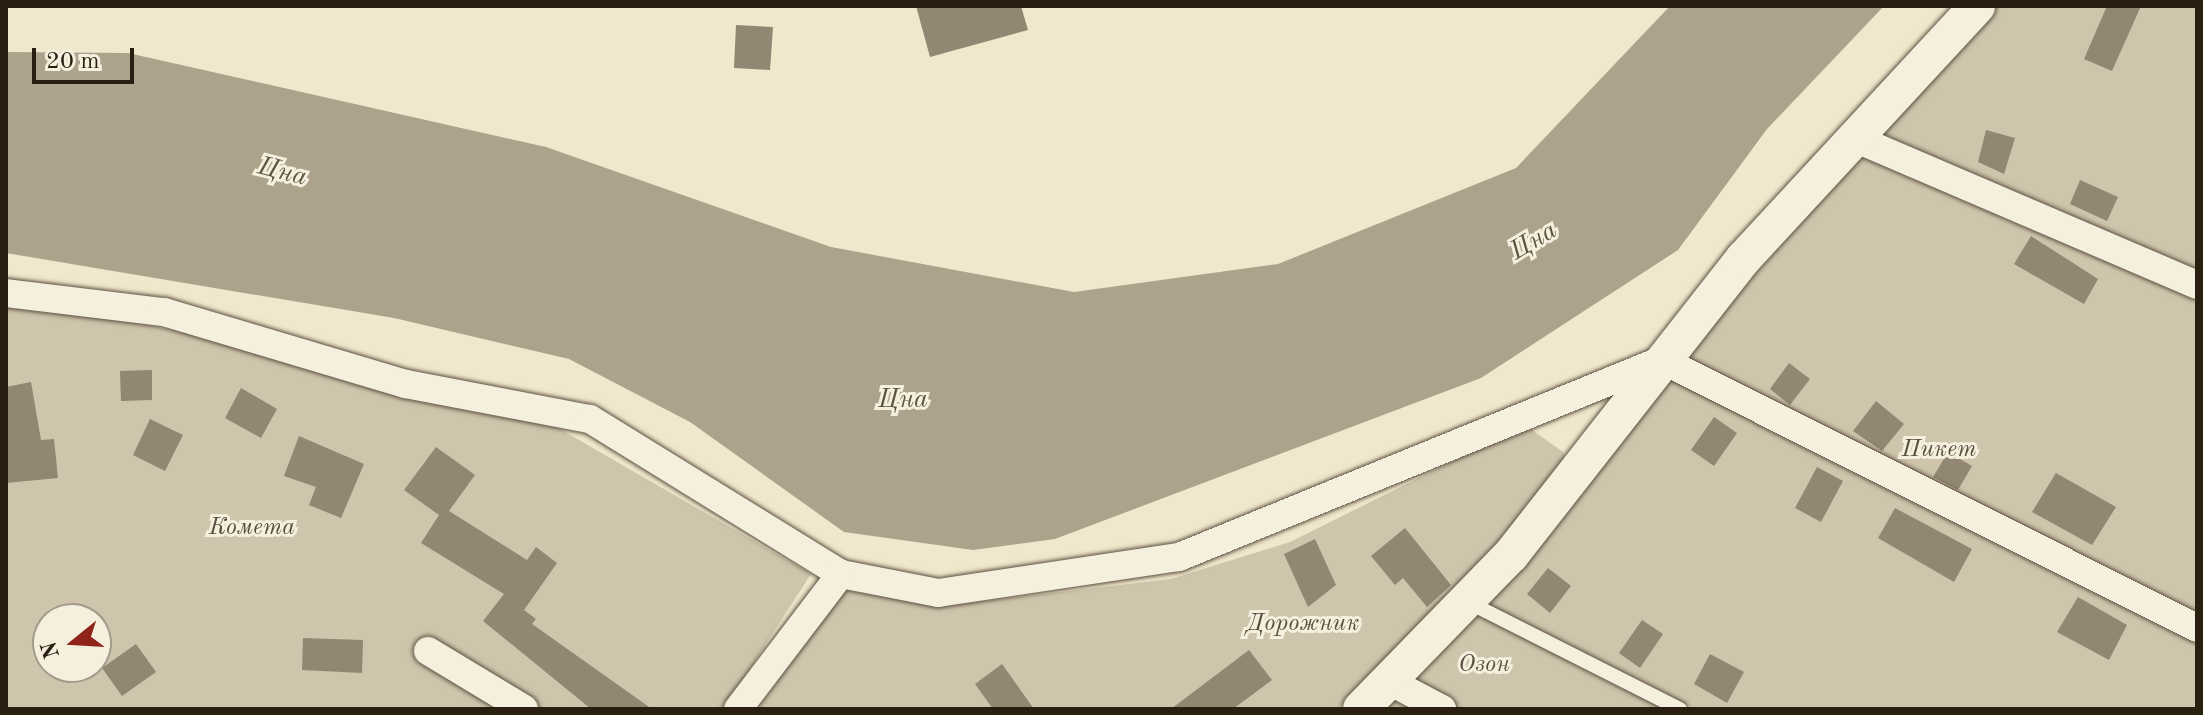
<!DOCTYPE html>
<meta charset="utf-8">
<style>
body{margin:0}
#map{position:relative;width:2203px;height:715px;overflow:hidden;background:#f0e7cc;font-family:"Old Standard TT",serif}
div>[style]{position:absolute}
.green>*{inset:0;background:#cec5ac}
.water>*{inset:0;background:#ada38c}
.building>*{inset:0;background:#918772}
.roads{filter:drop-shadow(0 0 2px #5c5040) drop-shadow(0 0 2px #5c5040)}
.service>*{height:14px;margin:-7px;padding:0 7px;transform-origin:7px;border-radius:7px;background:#f5efde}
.minor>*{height:28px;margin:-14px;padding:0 14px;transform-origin:14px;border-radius:14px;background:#f5efde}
.tertiary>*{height:36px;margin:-18px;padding:0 18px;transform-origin:18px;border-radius:18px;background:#f5efde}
span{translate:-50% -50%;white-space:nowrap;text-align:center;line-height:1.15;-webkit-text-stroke:6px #f5efde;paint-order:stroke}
.park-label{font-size:24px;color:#5b5040;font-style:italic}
.water-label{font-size:26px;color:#5e5342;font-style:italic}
.frame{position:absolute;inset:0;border:8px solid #2a1e11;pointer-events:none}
.north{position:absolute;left:32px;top:603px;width:80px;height:80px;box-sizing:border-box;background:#f5efde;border:2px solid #a49b8c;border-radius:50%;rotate:252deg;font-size:22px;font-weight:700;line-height:32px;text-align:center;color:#2a1e11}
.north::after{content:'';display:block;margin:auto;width:28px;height:36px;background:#8f2418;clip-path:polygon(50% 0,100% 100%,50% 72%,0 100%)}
.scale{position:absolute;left:32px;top:48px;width:102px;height:36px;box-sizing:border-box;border:4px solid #2a1e11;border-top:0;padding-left:10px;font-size:24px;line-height:28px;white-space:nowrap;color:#2a1e11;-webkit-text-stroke:6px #f5efde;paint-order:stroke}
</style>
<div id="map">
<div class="green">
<i style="clip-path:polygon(1997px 6px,2197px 6px,2197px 709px,1695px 709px,1483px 602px,1726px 306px)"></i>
<i style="clip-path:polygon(evenodd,6px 298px,496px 392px,811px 574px,724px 709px,6px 709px,6px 298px,48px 619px,96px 619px,96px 667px,48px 667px,48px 619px)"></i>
<i style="clip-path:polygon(1525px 425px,1563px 452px,1568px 471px,1338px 709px,757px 709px,844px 590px,943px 606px,1171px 579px,1290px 542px)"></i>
<i style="clip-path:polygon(1475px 611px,1669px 709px,1372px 709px)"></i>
</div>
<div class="water">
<i style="clip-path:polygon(1670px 6px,1884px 6px,1767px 129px,1678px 250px,1481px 378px,1055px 539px,973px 550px,844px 532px,690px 422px,569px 359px,394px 318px,6px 253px,6px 52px,128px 53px,546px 147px,831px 247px,1074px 292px,1278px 264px,1516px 168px)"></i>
</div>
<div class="building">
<i style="clip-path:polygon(916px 6px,1021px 6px,1028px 30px,930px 57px)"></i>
<i style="clip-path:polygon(2107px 6px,2141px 6px,2112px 71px,2084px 59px)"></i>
<i style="clip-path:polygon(736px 25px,773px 27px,770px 70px,734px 68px)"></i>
<i style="clip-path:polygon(1986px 130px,2015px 138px,2004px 174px,1978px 162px)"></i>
<i style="clip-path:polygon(2080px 180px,2118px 197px,2107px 221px,2070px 204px)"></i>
<i style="clip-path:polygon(2031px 236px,2098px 279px,2084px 304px,2014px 264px)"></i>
<i style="clip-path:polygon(1789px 363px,1810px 379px,1790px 405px,1770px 389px)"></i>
<i style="clip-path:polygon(152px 370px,152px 400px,121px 401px,120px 371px)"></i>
<i style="clip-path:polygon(31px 382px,41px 440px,54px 439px,58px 478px,6px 483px,6px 387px)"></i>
<i style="clip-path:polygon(241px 388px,277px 409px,261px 438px,225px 418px)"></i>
<i style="clip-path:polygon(1876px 401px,1904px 424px,1882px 451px,1853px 431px)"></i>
<i style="clip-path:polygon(1714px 417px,1737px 433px,1714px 466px,1691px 450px)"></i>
<i style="clip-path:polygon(150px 419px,183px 435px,165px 471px,133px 455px)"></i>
<i style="clip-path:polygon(299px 436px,364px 464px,341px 518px,309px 505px,316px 487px,284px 476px)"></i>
<i style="clip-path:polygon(436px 447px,475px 475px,449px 511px,527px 560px,536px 547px,557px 563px,524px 610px,536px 619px,532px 624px,652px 709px,591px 709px,483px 621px,504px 594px,421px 543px,439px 515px,404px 490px)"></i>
<i style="clip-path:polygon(1948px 452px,1972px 466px,1958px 490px,1933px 477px)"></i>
<i style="clip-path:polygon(1817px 467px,1843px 481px,1821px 522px,1795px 508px)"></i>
<i style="clip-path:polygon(2056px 473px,2116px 507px,2092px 545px,2032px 512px)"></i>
<i style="clip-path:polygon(1895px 508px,1972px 549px,1954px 582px,1878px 538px)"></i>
<i style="clip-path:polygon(1405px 528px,1451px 585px,1427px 607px,1403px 578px,1395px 585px,1371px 556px)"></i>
<i style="clip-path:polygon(1315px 539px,1336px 585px,1308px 607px,1284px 554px)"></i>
<i style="clip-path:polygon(1548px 568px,1571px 586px,1550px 613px,1527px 594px)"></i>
<i style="clip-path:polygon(2078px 597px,2127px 625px,2109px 660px,2057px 632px)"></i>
<i style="clip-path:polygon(1642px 620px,1663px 634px,1640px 668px,1619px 653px)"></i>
<i style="clip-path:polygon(303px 638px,363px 640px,362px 673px,302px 670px)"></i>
<i style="clip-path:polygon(136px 644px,156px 672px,122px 696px,102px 668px)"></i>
<i style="clip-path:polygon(1249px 650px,1272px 680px,1233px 709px,1171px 709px)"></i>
<i style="clip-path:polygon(1710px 654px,1744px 672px,1727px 703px,1694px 684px)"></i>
<i style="clip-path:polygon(1002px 664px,1034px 709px,993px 709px,975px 684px)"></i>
</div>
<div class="roads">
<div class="service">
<i style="left:1466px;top:601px;width:240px;rotate:26.8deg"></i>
</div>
<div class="minor">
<i style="left:1854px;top:138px;width:373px;rotate:23.2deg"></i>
<i style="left:6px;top:293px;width:159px;rotate:6.9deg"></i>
<i style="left:164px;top:312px;width:252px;rotate:16.6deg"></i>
<i style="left:406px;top:384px;width:187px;rotate:10.8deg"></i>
<i style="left:590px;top:419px;width:295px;rotate:31.7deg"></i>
<i style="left:841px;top:574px;width:99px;rotate:11.1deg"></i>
<i style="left:938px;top:593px;width:244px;rotate:-8.5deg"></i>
<i style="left:1179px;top:557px;width:522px;rotate:-22.19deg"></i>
<i style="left:1662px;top:360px;width:598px;rotate:26.61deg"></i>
<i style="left:428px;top:651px;width:112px;rotate:31.1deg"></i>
<i style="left:1391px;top:682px;width:58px;rotate:27.9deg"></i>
<i style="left:738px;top:709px;width:170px;rotate:-52.7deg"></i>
</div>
<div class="tertiary">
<i style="left:1361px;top:709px;width:215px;rotate:-45.8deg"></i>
<i style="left:1511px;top:555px;width:377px;rotate:-51.9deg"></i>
<i style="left:1744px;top:258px;width:343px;rotate:-47.2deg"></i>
</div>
</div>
<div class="park-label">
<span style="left:1939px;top:451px">Пикет</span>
<span style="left:252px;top:529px">Комета</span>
<span style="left:1303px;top:625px">Дорожник</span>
<span style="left:1484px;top:666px">Озон</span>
</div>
<div class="water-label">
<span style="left:282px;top:173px;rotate:14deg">Цна</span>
<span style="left:1534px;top:242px;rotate:-31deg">Цна</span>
<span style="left:903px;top:401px">Цна</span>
</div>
<div class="frame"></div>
<div class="north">N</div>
<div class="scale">20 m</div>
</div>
